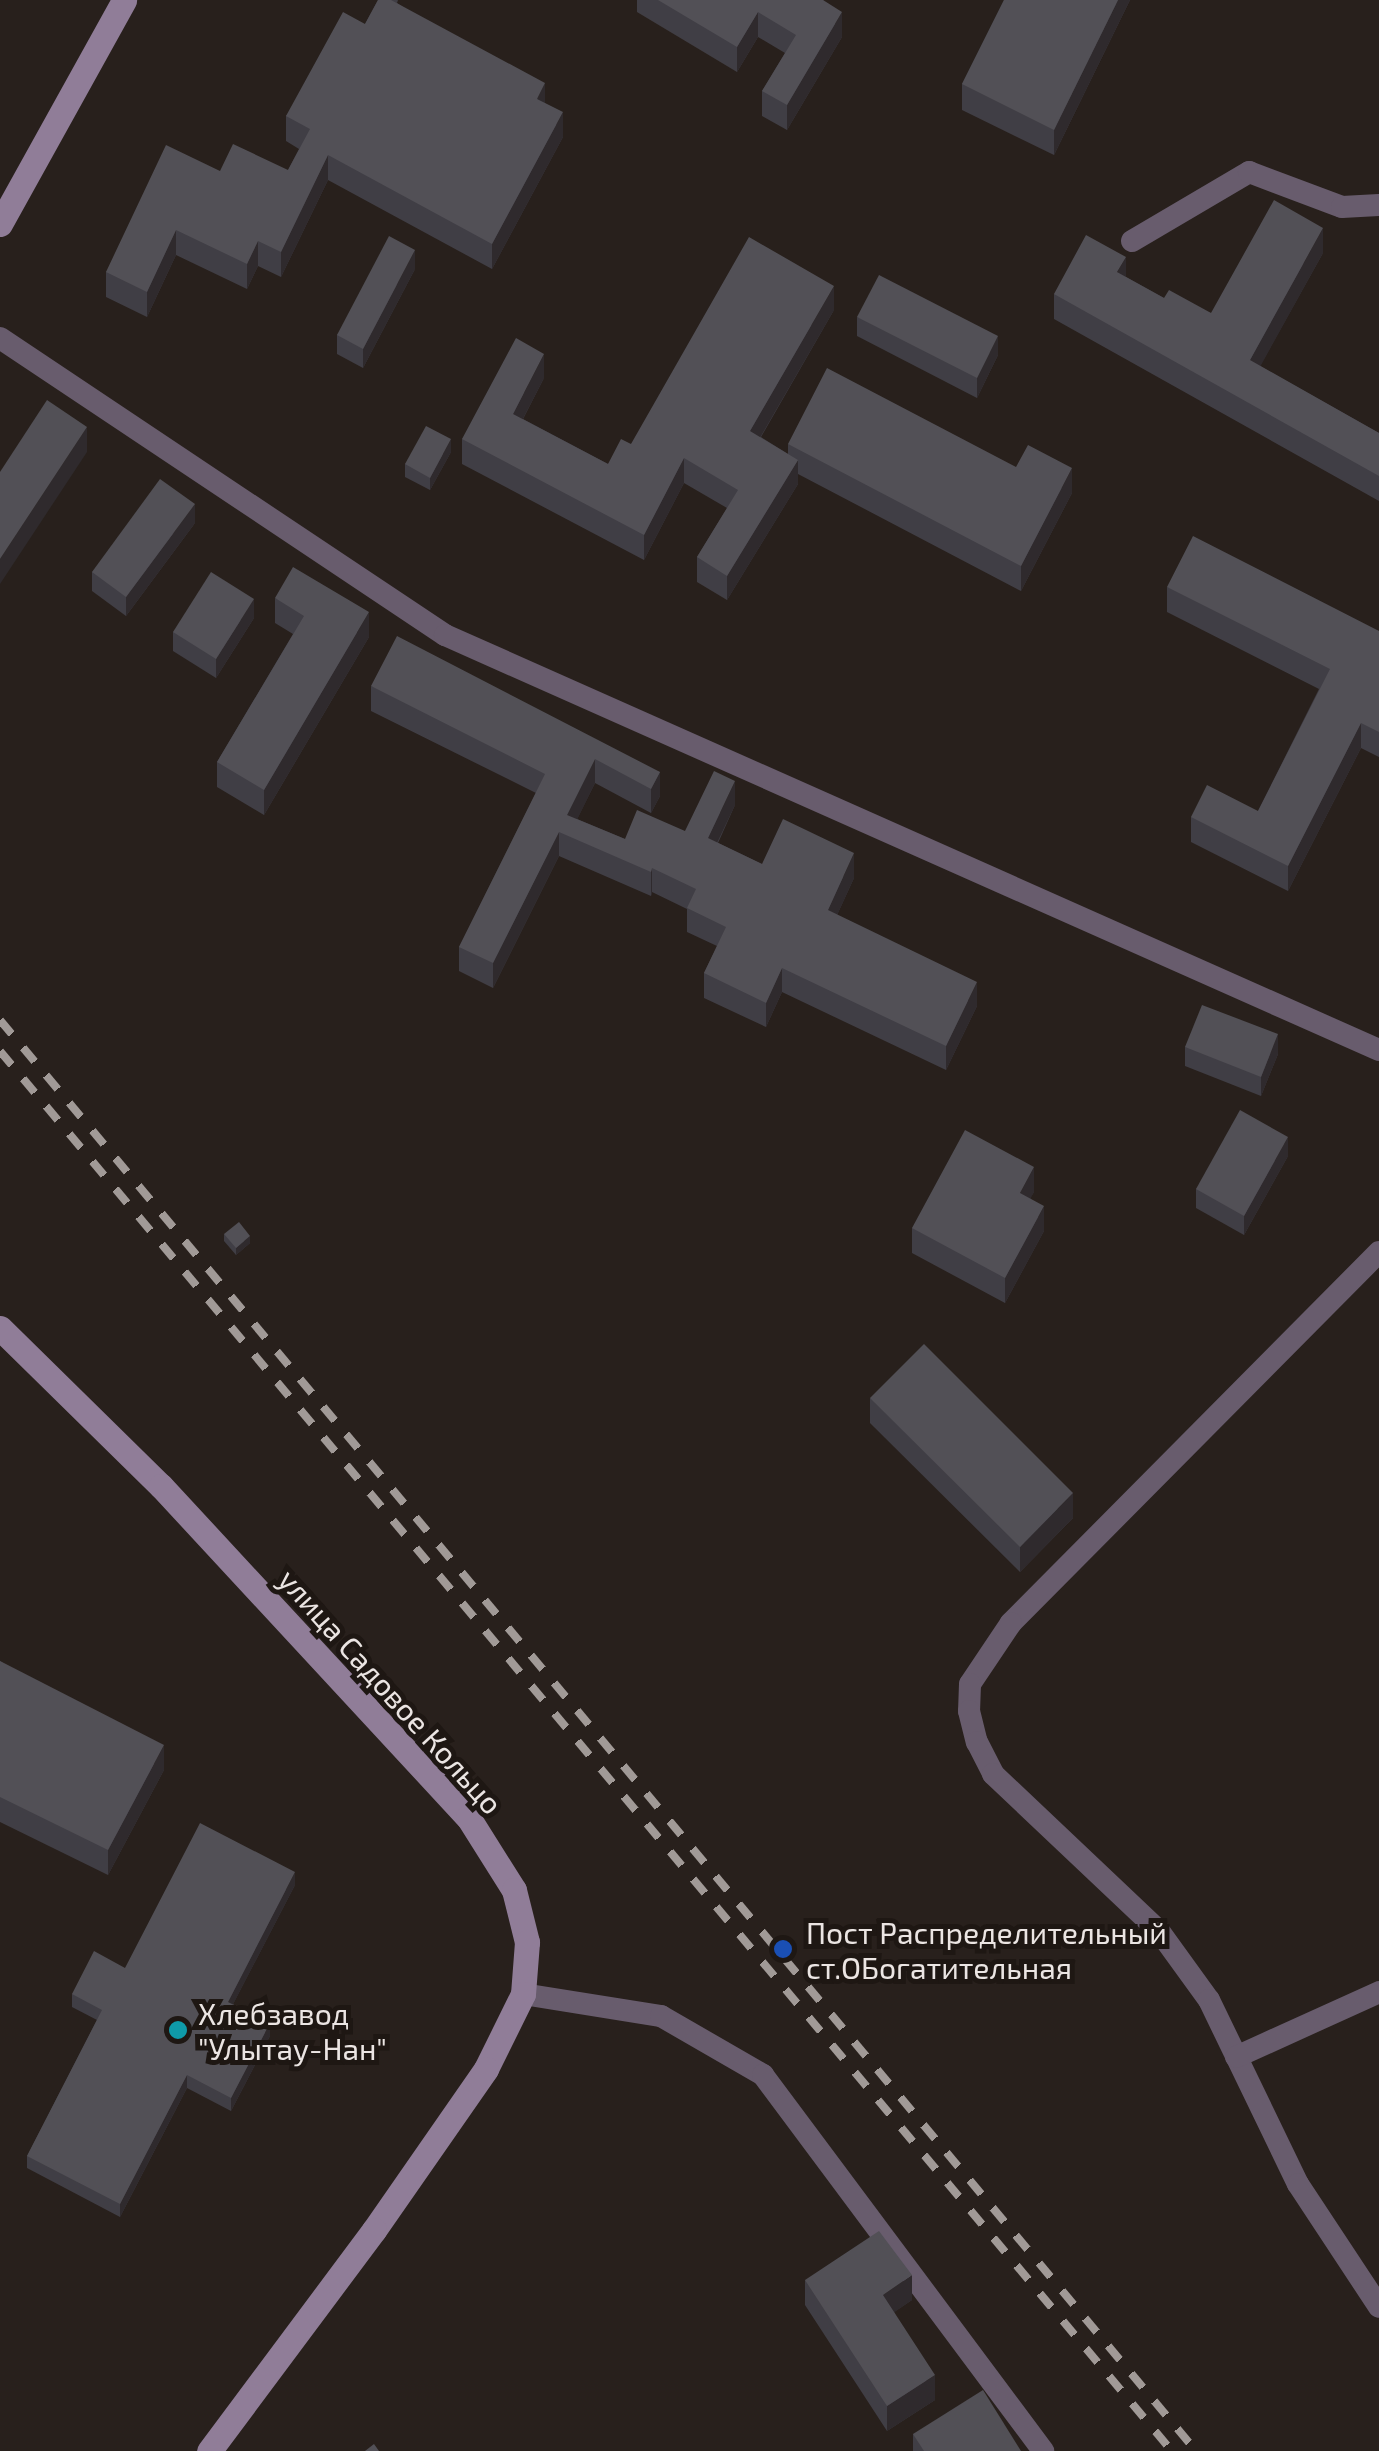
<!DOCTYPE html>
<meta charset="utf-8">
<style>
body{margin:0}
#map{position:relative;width:1379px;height:2451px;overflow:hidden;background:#28201c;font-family:"Exo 2",sans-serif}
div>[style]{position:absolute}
.street>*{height:22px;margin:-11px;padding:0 11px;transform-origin:11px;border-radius:11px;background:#685c6d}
.secondary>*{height:25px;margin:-12.5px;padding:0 12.5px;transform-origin:12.5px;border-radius:12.5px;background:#907d98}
.rail>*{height:8px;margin-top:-4px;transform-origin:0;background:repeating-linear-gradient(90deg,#a19a97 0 18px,transparent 0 36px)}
.wall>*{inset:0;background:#403e45}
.shaded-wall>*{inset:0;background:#2f2a2d}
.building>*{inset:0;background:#525056}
.dots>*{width:28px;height:28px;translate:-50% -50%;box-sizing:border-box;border:5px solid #1e1713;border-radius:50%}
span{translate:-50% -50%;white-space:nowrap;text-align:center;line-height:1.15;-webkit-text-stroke:10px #1e1713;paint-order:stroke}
.street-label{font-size:30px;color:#ebe5e3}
.poi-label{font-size:30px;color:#ebe5e3}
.left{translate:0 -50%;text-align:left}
</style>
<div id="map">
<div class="street">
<i style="left:1132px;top:241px;width:136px;rotate:-30.5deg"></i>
<i style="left:1249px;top:172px;width:99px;rotate:20.6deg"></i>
<i style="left:1342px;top:207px;width:37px;rotate:-3deg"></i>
<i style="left:0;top:338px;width:535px;rotate:33.72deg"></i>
<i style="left:445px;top:635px;width:1022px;rotate:23.96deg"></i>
<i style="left:1379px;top:1252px;width:523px;rotate:134.77deg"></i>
<i style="left:1011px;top:1623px;width:73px;rotate:123.9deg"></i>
<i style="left:970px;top:1684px;width:27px;rotate:92deg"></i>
<i style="left:969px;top:1711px;width:32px;rotate:76deg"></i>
<i style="left:977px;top:1742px;width:36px;rotate:63deg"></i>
<i style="left:993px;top:1774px;width:228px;rotate:43.4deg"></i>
<i style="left:1159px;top:1931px;width:85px;rotate:54.1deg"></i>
<i style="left:1209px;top:2000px;width:204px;rotate:64.2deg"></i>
<i style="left:1298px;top:2184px;width:147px;rotate:56.6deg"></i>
<i style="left:523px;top:1994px;width:140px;rotate:9.1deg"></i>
<i style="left:661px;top:2016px;width:118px;rotate:30deg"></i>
<i style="left:763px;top:2075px;width:469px;rotate:53.3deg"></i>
<i style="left:1236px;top:2057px;width:157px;rotate:-24.4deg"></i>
</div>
<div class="secondary">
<i style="left:0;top:224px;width:256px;rotate:-61deg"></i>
<i style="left:0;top:1328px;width:226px;rotate:44.5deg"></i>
<i style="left:161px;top:1486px;width:451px;rotate:47.2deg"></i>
<i style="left:468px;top:1817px;width:86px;rotate:57.8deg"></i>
<i style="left:514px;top:1890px;width:54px;rotate:76deg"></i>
<i style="left:527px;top:1942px;width:52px;rotate:94.4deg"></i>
<i style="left:523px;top:1994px;width:84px;rotate:116.3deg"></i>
<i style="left:486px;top:2069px;width:196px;rotate:124.8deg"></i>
<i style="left:374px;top:2230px;width:276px;rotate:126.7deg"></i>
</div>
<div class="rail">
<i style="left:0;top:1020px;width:1865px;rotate:50.11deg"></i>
<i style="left:0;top:1051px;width:1826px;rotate:50.07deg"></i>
</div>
<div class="wall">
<i style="clip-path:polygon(378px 0,398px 0,397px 3px,545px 103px,563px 137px,492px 269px,328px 180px,281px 277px,258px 266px,247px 289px,176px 255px,147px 317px,106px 297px,106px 272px,220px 171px,288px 170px,299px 149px,286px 141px,286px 116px,365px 24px)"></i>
<i style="clip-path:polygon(637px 0,823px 0,842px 37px,787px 130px,762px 116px,762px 91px,785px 53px,758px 37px,737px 72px,637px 12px)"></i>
<i style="clip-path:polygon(1004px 0,1130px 0,1054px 155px,962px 110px,962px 84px)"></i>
<i style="clip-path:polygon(1323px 253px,1260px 366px,1379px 433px,1379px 501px,1054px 319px,1054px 294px,1126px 277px,1164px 298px,1211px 313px)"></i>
<i style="clip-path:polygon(415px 269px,363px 368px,337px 354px,337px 335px)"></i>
<i style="clip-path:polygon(834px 310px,761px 437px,788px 454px,788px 444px,1016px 467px,1072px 493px,1021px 591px,798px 474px,798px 484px,727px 600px,697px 582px,697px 557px,727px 508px,684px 483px,644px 560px,462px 464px,462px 439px,544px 378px,523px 419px,608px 464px,631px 444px)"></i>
<i style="clip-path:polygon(857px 317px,998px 355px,977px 398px,857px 336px)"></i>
<i style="clip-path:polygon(451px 452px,430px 490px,405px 477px,405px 464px)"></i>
<i style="clip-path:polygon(195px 523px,126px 616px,92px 591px,92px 572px)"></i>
<i style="clip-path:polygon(1167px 587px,1379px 631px,1379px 757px,1361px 748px,1288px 891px,1191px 842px,1191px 817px,1258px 811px,1319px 689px,1167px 612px)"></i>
<i style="clip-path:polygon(275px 598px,369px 637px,264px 815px,217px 787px,217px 762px,293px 634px,275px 623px)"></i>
<i style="clip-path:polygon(254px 618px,216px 678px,173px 651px,173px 632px)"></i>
<i style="clip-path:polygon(371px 686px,660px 772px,660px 796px,651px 813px,595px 783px,577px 819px,625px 839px,685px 831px,735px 805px,718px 843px,762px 864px,854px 878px,837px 915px,977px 1006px,946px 1070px,782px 992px,766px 1027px,704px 998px,704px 973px,717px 946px,687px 932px,687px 909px,652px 892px,651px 896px,559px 856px,493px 988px,459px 971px,459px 947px,536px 793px,371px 711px)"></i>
<i style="clip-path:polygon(1185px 1047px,1278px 1054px,1261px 1096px,1185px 1066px)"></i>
<i style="clip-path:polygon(1288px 1156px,1244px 1235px,1196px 1208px,1196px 1189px)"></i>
<i style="clip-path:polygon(1034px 1192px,1030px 1198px,1044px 1231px,1005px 1303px,912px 1253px,912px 1228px)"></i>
<i style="clip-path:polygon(224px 1234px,250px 1243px,236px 1255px,224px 1241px)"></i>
<i style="clip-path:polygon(870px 1398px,1073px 1518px,1020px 1572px,870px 1423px)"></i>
<i style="clip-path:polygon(0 1661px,164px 1770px,108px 1875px,0 1822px)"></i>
<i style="clip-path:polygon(295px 1885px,233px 2004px,270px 2036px,231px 2111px,187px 2088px,120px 2217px,27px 2168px,27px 2156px,97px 2020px,72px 2007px,72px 1994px)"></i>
<i style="clip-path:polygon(805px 2280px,912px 2300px,894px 2312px,935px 2400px,887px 2431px,805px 2305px)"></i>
<i style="clip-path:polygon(913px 2434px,1021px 2451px,913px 2451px)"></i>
</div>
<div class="shaded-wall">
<i style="clip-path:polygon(1118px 0,1130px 0,1054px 155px,1054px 130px)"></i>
<i style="clip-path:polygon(758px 12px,758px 37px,737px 72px,737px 47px)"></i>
<i style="clip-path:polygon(842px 12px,842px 37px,787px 130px,787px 105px)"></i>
<i style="clip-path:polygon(545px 83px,545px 108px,537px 99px)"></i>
<i style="clip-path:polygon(563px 112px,563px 137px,492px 269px,492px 244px)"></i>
<i style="clip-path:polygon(328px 155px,328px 180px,281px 277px,281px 252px)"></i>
<i style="clip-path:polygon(1323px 228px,1323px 253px,1250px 385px,1250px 360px)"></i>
<i style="clip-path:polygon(176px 230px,176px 255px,147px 317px,147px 292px)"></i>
<i style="clip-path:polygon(258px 241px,258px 266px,247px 289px,247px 264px)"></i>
<i style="clip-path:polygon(415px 250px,415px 269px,363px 368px,363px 349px)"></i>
<i style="clip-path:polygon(1126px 257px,1126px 282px,1117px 272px)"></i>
<i style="clip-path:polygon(834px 286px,834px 310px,750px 455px,750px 431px)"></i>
<i style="clip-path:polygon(998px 336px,998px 355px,977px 398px,977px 378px)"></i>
<i style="clip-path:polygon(544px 354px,544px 378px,513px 438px,513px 414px)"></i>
<i style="clip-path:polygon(87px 427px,87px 452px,0 584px,0 559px)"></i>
<i style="clip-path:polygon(451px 439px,451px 452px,430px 490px,430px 478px)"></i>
<i style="clip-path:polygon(684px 458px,684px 483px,644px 560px,644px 535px)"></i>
<i style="clip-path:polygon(798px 460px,798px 484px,727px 600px,727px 576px)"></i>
<i style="clip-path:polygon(1072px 468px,1072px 493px,1021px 591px,1021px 566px)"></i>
<i style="clip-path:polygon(195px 504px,195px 523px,126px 616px,126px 597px)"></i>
<i style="clip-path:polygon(254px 599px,254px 618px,216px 678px,216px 659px)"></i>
<i style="clip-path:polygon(369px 612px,369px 637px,264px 815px,264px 790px)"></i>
<i style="clip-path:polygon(1361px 723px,1361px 748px,1288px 891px,1288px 866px)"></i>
<i style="clip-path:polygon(595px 759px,595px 783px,569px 836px,567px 815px)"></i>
<i style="clip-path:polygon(660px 772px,660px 796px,651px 813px,651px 789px)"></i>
<i style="clip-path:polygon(735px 781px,735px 805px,708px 862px,708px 838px)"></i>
<i style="clip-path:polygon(559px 832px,559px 856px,493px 988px,493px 963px)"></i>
<i style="clip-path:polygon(854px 853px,854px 878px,828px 935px,828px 910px)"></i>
<i style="clip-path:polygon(652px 868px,652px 892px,651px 896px,651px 872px)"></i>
<i style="clip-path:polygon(782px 968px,782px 992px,766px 1027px,766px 1003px)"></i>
<i style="clip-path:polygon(977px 982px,977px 1006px,946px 1070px,946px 1046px)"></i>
<i style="clip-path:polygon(1278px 1034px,1278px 1054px,1261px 1096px,1261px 1077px)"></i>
<i style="clip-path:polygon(1288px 1137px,1288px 1156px,1244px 1235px,1244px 1216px)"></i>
<i style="clip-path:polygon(1034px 1167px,1034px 1192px,1020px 1218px,1020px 1193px)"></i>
<i style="clip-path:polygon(1044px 1206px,1044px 1231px,1005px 1303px,1005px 1278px)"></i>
<i style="clip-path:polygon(250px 1236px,250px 1243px,236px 1255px,236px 1248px)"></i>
<i style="clip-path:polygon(1073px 1493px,1073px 1518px,1020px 1572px,1020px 1547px)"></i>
<i style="clip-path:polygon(164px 1745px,164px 1770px,108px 1875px,108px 1850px)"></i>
<i style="clip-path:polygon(295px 1872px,295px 1885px,228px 2014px,228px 2002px)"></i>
<i style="clip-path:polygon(270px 2023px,270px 2036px,231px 2111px,231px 2098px)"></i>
<i style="clip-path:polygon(187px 2075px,187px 2088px,120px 2217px,120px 2204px)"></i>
<i style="clip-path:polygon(912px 2275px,912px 2300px,883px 2320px,883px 2295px)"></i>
<i style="clip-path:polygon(935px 2375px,935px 2400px,887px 2431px,887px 2406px)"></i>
</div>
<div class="building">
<i style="clip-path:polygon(378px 0,391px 0,545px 83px,537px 99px,563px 112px,492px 244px,328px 155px,281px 252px,258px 241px,247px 264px,176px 230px,147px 292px,106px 272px,166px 145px,220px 171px,233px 144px,288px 170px,310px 129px,286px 116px,343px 12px,365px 24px)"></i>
<i style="clip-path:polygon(658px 0,823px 0,842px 12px,787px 105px,762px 91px,796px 35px,758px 12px,737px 47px)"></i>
<i style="clip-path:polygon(1004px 0,1118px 0,1054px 130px,962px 84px)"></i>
<i style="clip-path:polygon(1274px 200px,1323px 228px,1250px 360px,1379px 433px,1379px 476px,1054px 294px,1086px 235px,1126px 257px,1117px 272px,1164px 298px,1169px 290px,1211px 313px)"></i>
<i style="clip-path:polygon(389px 236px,415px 250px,363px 349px,337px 335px)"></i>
<i style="clip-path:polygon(749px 237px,834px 286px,750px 431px,798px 460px,727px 576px,697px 557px,738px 490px,684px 458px,644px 535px,462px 439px,516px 338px,544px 354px,513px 414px,608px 464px,621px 439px,631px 444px)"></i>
<i style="clip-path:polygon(879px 275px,998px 336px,977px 378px,857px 317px)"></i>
<i style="clip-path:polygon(827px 368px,1016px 467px,1028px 445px,1072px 468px,1021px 566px,788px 444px)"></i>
<i style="clip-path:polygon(47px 400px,87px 427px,0 559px,0 472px)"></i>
<i style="clip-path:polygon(426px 426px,451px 439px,430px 478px,405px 464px)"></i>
<i style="clip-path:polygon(160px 479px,195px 504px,126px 597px,92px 572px)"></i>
<i style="clip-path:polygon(1193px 536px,1379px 631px,1379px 732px,1361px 723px,1288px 866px,1191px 817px,1207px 785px,1258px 811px,1330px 669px,1167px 587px)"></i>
<i style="clip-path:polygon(293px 567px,369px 612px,264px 790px,217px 762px,304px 616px,275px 598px)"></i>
<i style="clip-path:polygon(211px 572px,254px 599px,216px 659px,173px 632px)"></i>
<i style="clip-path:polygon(397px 636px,660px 772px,651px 789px,595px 759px,567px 815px,625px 839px,637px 810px,685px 831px,714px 771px,735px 781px,708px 838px,762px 864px,783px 819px,854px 853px,828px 910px,977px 982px,946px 1046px,782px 968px,766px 1003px,704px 973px,726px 927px,687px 908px,696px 889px,652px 868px,651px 872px,559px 832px,493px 963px,459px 947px,545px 774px,371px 686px)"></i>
<i style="clip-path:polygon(1202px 1005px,1278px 1034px,1261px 1077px,1185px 1047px)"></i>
<i style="clip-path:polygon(1240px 1110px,1288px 1137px,1244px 1216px,1196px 1189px)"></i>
<i style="clip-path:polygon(965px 1130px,1034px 1167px,1020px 1193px,1044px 1206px,1005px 1278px,912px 1228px)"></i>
<i style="clip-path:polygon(239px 1222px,250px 1236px,236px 1248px,224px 1234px)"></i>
<i style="clip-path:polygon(924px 1344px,1073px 1493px,1020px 1547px,870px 1398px)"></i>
<i style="clip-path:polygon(0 1661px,164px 1745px,108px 1850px,0 1797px)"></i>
<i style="clip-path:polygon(200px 1823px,295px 1872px,228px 2002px,270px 2023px,231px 2098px,187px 2075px,120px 2204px,27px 2156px,102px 2010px,72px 1994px,94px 1951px,125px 1968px)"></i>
<i style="clip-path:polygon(879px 2231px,912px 2275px,883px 2295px,935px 2375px,887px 2406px,805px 2280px)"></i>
<i style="clip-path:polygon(983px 2390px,1021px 2451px,924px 2451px,913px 2434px)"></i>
<i style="clip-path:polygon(374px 2444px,379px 2451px,365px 2451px)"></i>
</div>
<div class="dots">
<i style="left:783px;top:1949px;background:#1a4fb4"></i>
<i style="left:178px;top:2030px;background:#0f9aa8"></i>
</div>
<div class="street-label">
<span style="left:391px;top:1691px;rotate:48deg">улица Садовое Кольцо</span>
</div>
<div class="poi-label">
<span class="left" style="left:806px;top:1949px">Пост Распределительный<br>ст.ОБогатительная</span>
<span class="left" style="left:198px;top:2030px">Хлебзавод<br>"Улытау-Нан"</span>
</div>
</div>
